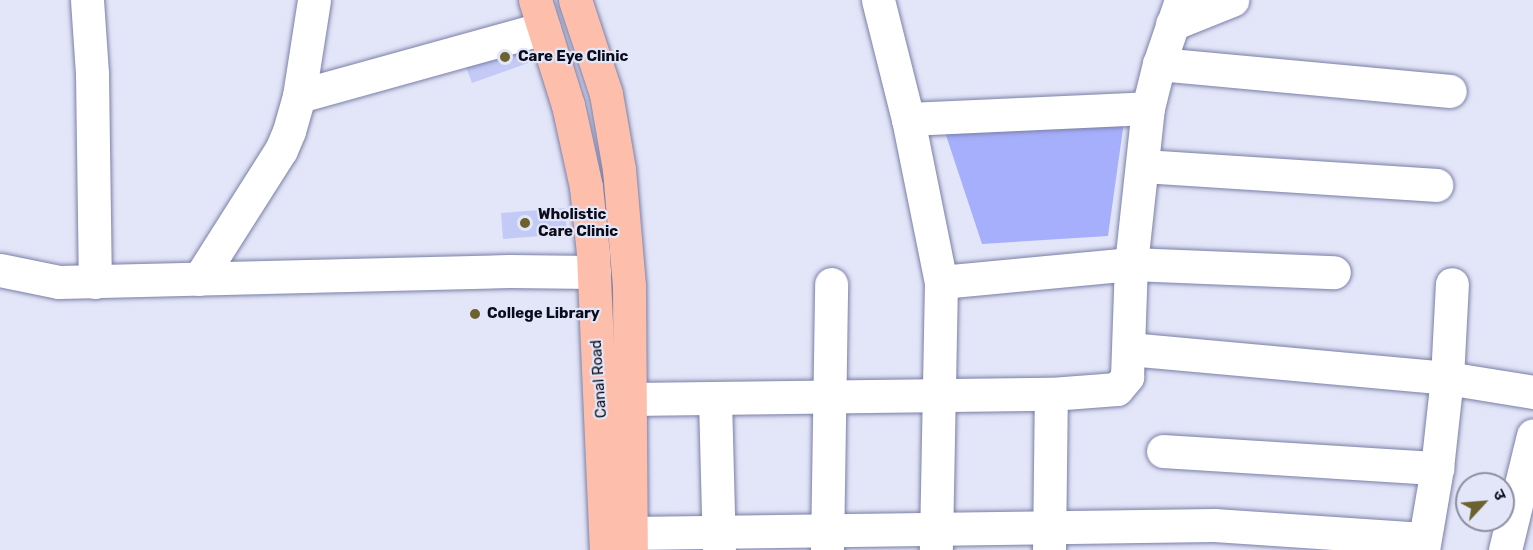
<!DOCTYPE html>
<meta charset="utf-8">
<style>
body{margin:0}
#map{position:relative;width:1533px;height:550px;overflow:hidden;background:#e3e6f8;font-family:Rubik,"Noto Sans Devanagari",sans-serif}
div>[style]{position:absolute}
.green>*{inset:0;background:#a6affb}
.building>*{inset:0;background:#c3caf6}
.roads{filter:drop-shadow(0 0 2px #7a7fa7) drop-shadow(0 0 2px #7a7fa7)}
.minor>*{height:33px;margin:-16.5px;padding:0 16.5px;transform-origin:16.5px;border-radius:16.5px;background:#fff}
.major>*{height:33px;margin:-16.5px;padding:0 16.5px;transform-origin:16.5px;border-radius:16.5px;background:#fdbfac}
.dots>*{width:16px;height:16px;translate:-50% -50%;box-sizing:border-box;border:3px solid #e3e6f8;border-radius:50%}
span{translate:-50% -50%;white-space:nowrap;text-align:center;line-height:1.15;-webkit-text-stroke:4.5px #e3e6f8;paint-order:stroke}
.poi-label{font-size:15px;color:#0b0c1b;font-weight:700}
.left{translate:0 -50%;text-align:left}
.street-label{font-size:15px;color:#0b0c1b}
.north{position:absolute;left:1455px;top:472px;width:60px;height:60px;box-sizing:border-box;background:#e3e6f8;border:2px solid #8d8fa0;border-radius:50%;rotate:64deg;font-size:16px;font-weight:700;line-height:24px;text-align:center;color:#0b0c1b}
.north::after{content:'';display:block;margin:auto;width:21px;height:27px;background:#6c622f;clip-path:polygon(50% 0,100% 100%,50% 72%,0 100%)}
</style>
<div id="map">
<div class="green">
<i style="clip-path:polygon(1127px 100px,1108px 236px,982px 244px,939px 114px)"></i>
</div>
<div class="building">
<i style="clip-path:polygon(518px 36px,528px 63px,472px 83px,462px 56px)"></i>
<i style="clip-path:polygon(565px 208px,567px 234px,503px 239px,501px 213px)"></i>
<i style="clip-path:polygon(635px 546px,711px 548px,711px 550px,635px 550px)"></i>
</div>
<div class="roads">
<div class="minor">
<i style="left:87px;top:0;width:74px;rotate:86.1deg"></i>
<i style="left:92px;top:74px;width:208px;rotate:89.2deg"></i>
<i style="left:878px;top:0;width:123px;rotate:75.9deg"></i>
<i style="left:908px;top:119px;width:166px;rotate:78.6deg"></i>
<i style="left:941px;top:282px;width:268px;rotate:91.1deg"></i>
<i style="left:1172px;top:24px;width:65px;rotate:-21.8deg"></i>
<i style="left:1159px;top:64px;width:292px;rotate:5.3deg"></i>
<i style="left:299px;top:96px;width:254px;rotate:-15.5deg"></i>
<i style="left:908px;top:119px;width:240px;rotate:-2.6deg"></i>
<i style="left:1144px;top:166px;width:293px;rotate:3.7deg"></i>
<i style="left:0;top:270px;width:60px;rotate:11.5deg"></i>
<i style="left:59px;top:282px;width:450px;rotate:-1.4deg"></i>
<i style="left:509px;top:271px;width:85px;rotate:0.7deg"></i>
<i style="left:199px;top:279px;width:153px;rotate:-57.6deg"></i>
<i style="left:281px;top:150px;width:21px;rotate:-67deg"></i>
<i style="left:289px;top:131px;width:36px;rotate:-74deg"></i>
<i style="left:299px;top:96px;width:97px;rotate:-81.1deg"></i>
<i style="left:941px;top:282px;width:191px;rotate:-5.4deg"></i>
<i style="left:1131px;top:264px;width:203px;rotate:2.3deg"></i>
<i style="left:1129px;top:349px;width:319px;rotate:5.2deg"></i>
<i style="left:1447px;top:378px;width:87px;rotate:9.2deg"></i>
<i style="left:630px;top:399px;width:421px;rotate:-0.7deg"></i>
<i style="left:1051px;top:394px;width:66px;rotate:-4.3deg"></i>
<i style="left:1117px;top:389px;width:16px;rotate:-50deg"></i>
<i style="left:1127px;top:377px;width:113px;rotate:-88deg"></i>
<i style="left:1131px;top:264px;width:157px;rotate:-83.8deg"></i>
<i style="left:1148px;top:108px;width:45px;rotate:-76deg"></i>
<i style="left:1159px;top:64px;width:68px;rotate:-71deg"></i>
<i style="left:715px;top:399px;width:151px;rotate:88.5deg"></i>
<i style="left:1163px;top:451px;width:275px;rotate:3.6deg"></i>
<i style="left:631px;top:533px;width:583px;rotate:-0.79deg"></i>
<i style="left:1214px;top:525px;width:210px;rotate:3.8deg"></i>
<i style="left:827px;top:550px;width:266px;rotate:-89.1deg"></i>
<i style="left:1049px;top:550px;width:156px;rotate:-89.3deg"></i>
<i style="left:1423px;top:550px;width:83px;rotate:-80.3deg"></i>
<i style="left:1437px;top:468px;width:91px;rotate:-83.7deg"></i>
<i style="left:1447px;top:378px;width:94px;rotate:-87deg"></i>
<i style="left:1505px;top:550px;width:118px;rotate:-76.3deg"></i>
</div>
<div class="major">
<i style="left:535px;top:0;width:110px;rotate:72.6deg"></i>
<i style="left:568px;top:105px;width:84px;rotate:77.6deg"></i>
<i style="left:586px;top:187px;width:67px;rotate:84deg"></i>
<i style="left:593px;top:254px;width:296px;rotate:87.5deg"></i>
<i style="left:575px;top:0;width:99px;rotate:71.7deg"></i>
<i style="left:606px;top:94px;width:76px;rotate:80.2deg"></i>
<i style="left:619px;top:169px;width:117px;rotate:85.1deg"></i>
<i style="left:629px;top:286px;width:264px;rotate:89.6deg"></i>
</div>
</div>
<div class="dots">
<i style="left:505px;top:57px;background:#6c622f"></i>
<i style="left:525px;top:223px;background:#6c622f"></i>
<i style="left:475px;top:314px;background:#6c622f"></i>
</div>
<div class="poi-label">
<span class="left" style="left:518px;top:57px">Care Eye Clinic</span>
<span class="left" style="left:538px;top:223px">Wholistic<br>Care Clinic</span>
<span class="left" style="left:487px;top:314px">College Library</span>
</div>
<div class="street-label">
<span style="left:599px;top:379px;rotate:-94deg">Canal Road</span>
</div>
<div class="north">उ</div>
</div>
